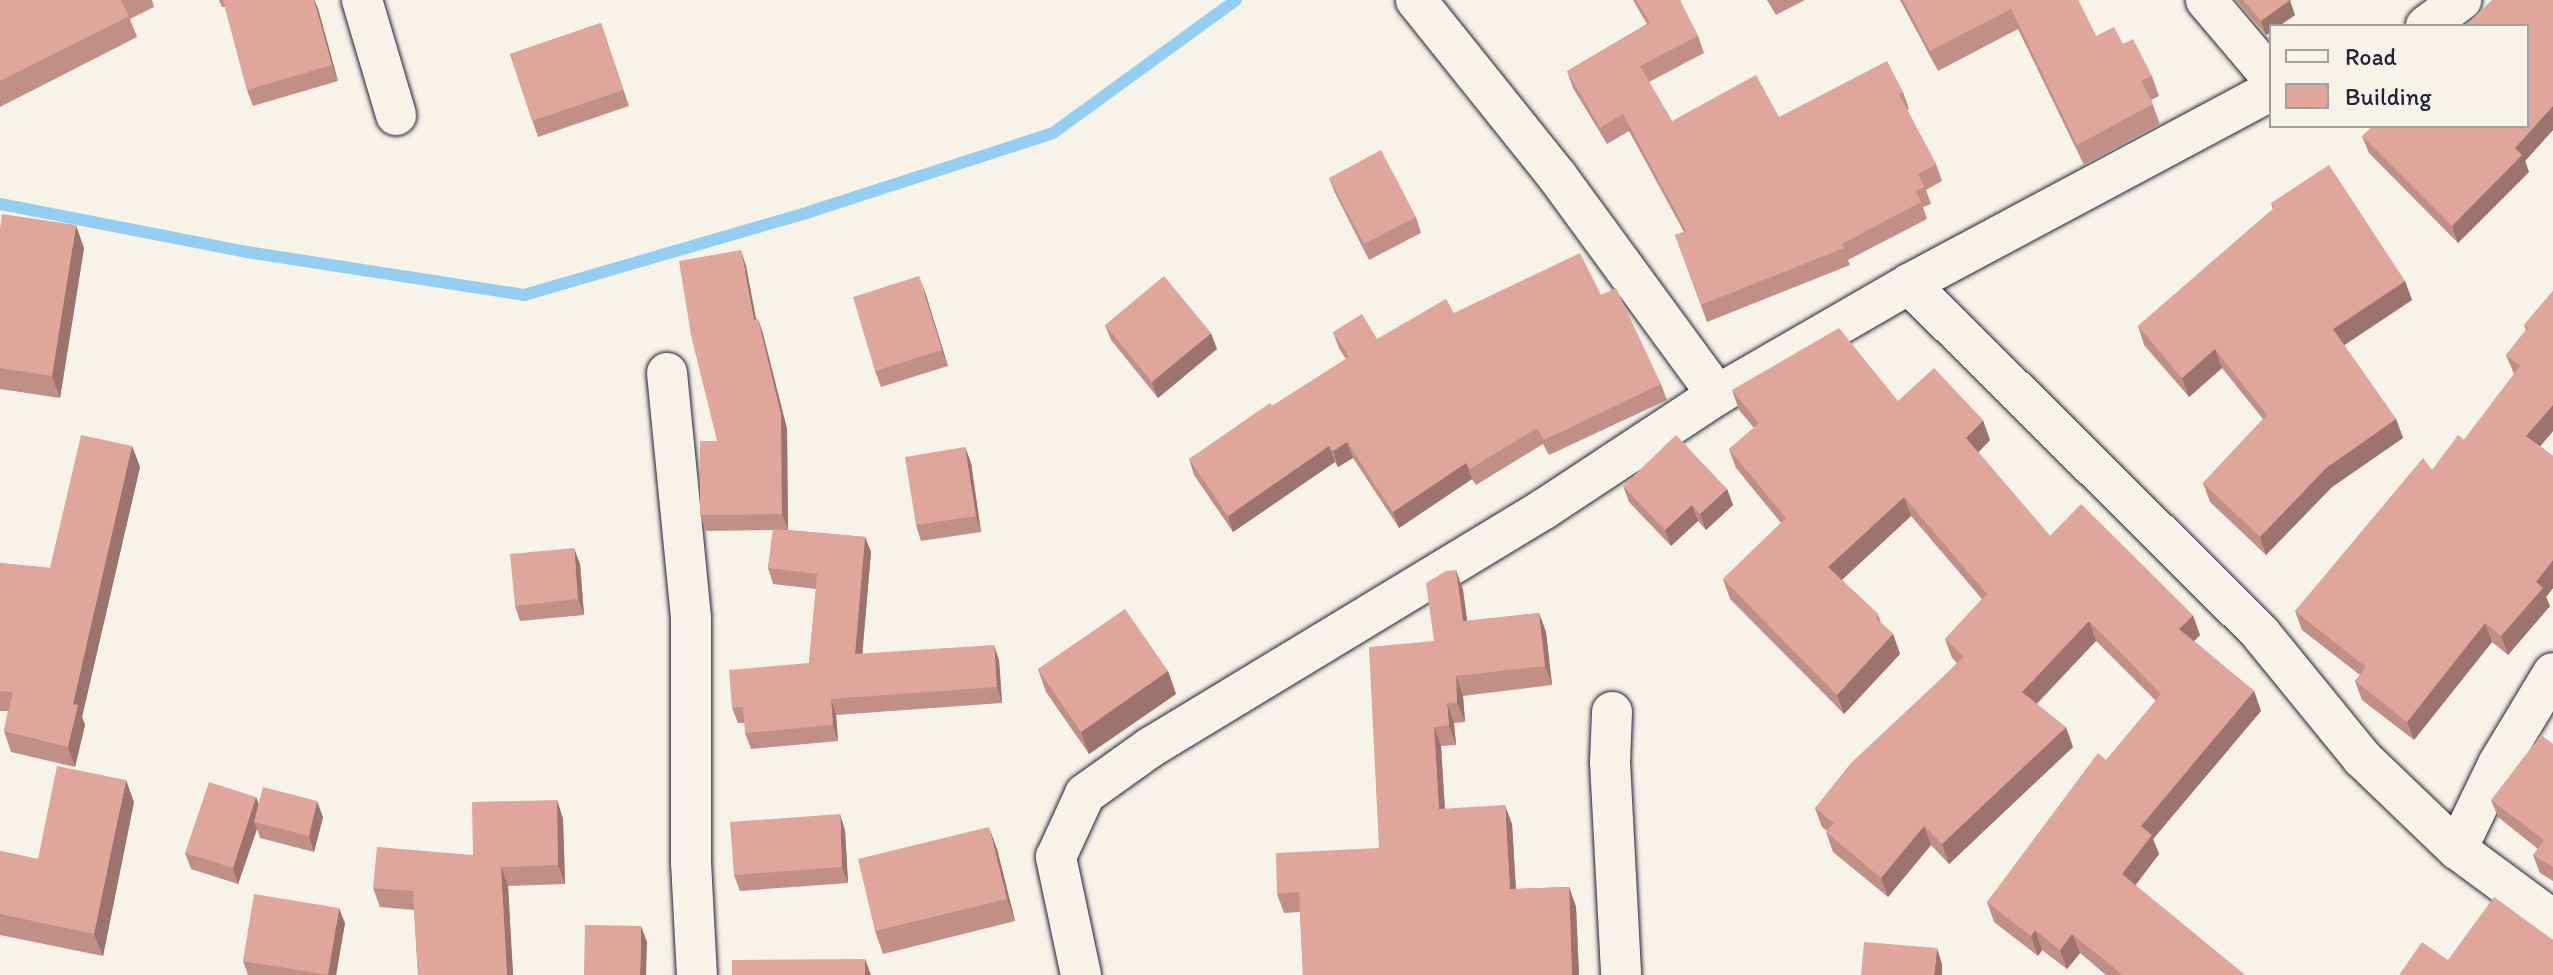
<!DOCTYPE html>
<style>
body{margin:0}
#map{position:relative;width:2553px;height:975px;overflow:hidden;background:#f7f3e8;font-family:Itim,sans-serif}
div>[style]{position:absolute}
.stream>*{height:12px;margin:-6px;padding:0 6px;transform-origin:6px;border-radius:6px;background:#94cef3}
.roads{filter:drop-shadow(0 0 2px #22223b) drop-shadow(0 0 2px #22223b)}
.street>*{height:40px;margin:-20px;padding:0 20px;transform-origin:20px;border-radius:20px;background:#f7f3e8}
.wall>*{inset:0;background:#c18f86}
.shaded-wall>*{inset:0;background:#9d746d}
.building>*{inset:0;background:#e0a69c}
span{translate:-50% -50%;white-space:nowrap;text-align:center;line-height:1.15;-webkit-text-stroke:7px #f7f3e8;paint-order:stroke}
.legend{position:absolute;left:2269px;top:24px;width:260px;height:104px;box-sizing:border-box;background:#f7f3e8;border:2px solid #a29fa3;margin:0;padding:10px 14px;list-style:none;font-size:24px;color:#22223b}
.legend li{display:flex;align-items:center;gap:16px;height:40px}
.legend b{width:40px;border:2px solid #a29fa3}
</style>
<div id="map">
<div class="stream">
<i style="left:0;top:204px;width:252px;rotate:11deg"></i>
<i style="left:247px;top:252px;width:280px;rotate:8.8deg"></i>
<i style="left:524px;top:295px;width:297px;rotate:-16.2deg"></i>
<i style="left:809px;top:212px;width:256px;rotate:-17.9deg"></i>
<i style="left:1053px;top:133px;width:226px;rotate:-36deg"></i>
</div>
<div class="roads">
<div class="street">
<i style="left:362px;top:0;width:120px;rotate:73.5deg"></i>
<i style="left:1416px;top:0;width:226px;rotate:51.3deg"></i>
<i style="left:1557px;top:176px;width:271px;rotate:53.8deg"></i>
<i style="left:2206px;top:0;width:101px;rotate:49.8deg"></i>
<i style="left:2426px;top:26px;width:44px;rotate:-36.6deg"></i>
<i style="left:1909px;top:284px;width:496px;rotate:44.8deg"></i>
<i style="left:2261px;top:634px;width:160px;rotate:50.8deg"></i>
<i style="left:2362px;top:758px;width:132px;rotate:43.8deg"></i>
<i style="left:2457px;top:849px;width:119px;rotate:36.5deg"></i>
<i style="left:667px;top:373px;width:247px;rotate:84.4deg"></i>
<i style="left:691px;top:619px;width:243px;rotate:90deg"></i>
<i style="left:691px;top:862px;width:113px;rotate:87deg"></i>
<i style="left:1612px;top:712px;width:50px;rotate:92.3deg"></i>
<i style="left:1610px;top:762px;width:213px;rotate:87deg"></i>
<i style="left:2457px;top:849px;width:94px;rotate:-64.2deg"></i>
<i style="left:2498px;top:764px;width:106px;rotate:-58.9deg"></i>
<i style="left:1081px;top:975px;width:121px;rotate:-102deg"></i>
<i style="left:1056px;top:857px;width:69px;rotate:-65.3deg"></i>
<i style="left:1085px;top:794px;width:81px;rotate:-35.5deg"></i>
<i style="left:1151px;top:747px;width:459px;rotate:-31.2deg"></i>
<i style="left:1544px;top:509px;width:207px;rotate:-33.4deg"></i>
<i style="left:1717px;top:395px;width:222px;rotate:-30deg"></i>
<i style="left:1909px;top:284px;width:410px;rotate:-28.1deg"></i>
</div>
</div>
<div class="wall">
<i style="clip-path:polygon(0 0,152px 0,154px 7px,130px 19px,137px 37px,0 107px)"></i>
<i style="clip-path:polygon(219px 0,315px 0,338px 81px,253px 106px,247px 90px,225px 7px,222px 7px)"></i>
<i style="clip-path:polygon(1633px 0,1681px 0,1680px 1px,1698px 36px,1704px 53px,1649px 82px,1672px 121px,1779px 117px,1903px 92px,1909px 109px,1907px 110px,1936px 164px,1942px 181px,1926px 190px,1931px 204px,1923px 207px,1927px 219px,1848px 260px,1850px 265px,1707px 322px,1675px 235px,1684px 232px,1629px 131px,1607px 144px,1573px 88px,1567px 71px,1647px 24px)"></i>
<i style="clip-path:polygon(1767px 0,1805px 0,1776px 15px)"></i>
<i style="clip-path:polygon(1900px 0,2078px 0,2096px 36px,2123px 44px,2152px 76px,2159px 96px,2151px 100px,2160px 124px,2084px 165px,2018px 29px,1938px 71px)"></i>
<i style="clip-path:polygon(2236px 0,2291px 0,2290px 1px,2295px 15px,2279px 26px,2271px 26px,2271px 32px,2266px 35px)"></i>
<i style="clip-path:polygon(2553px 0,2553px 130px,2525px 161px,2529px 172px,2458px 243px,2369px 153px,2362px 136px,2527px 126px)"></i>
<i style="clip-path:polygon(601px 23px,629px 106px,538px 137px,510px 54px)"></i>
<i style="clip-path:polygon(1329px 178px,1416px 217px,1421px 233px,1369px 260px,1335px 193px)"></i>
<i style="clip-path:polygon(2271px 203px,2405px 281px,2412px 300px,2344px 345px,2396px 419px,2403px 438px,2332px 487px,2266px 555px,2210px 502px,2203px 483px,2263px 419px,2222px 368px,2189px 397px,2144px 345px,2138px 326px,2273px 209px)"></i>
<i style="clip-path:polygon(0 229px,84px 248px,60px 398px,0 389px)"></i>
<i style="clip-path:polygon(746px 266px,756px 319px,758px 319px,763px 334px,787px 429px,788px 530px,865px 537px,871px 552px,862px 654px,999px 660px,1002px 703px,836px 715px,838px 741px,751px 749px,745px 733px,745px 723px,738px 723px,732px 708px,809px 663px,816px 589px,773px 584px,768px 568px,773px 530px,706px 531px,700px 515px,717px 441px)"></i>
<i style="clip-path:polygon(2553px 291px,2553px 431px,2540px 446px,2553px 456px,2553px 588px,2546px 597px,2550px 606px,2508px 655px,2492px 642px,2414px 740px,2362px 700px,2355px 681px,2360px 675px,2302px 630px,2295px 611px,2432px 470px,2464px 440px,2514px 374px,2506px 355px,2526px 330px,2524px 325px)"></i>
<i style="clip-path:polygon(925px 292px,948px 366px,881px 387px,875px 371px)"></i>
<i style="clip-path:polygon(1601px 295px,1661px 384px,1667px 400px,1549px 455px,1543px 444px,1476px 485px,1472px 479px,1399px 528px,1353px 458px,1338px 467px,1335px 462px,1233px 532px,1194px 475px,1189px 459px,1346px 359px,1339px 348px,1333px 332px,1377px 339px,1454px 313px)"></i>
<i style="clip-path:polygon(1105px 325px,1217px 349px,1158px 398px,1111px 340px)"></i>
<i style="clip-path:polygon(1732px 390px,1898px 401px,1990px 440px,1978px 452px,2050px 536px,2200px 635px,2194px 641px,2254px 691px,2261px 711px,2153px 839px,2159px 854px,2135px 885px,2245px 975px,2106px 975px,2080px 953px,2067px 969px,2042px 950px,2038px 956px,1994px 922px,1987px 902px,2156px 701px,2096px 641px,2037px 704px,2073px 747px,1949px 864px,1931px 845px,1888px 897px,1833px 852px,1826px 832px,1827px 831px,1822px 827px,1815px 808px,1957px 663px,1952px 658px,1945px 639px,1982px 599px,1911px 516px,1842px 580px,1878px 614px,1881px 623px,1893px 634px,1900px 654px,1844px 714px,1730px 599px,1723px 579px,1781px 523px,1736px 468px,1729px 449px,1754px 428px,1739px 410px)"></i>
<i style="clip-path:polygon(132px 446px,140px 467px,82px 717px,85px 725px,75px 767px,11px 752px,4px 731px,8px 711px,0 711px,0 563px,50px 568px)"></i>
<i style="clip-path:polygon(965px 447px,971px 463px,981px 532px,921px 541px,916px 525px)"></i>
<i style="clip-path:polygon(1623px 486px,1727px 489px,1733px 505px,1706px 530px,1698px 521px,1671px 546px,1629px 502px)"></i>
<i style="clip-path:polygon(580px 564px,584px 615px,520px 621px,515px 606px)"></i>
<i style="clip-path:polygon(1456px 570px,1463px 590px,1467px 621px,1539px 613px,1546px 632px,1552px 685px,1463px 696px,1465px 722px,1454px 723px,1456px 745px,1441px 746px,1445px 809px,1512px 824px,1516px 889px,1569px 887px,1576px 907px,1579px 975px,1303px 975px,1300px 912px,1284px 913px,1277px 894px,1379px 848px,1434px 641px)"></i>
<i style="clip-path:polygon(1038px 669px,1168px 671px,1176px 694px,1089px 754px,1046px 692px)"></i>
<i style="clip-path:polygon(2553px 744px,2553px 881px,2540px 873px,2533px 855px,2538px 849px,2498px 817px,2491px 800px)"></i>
<i style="clip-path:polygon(256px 797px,259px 805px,323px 817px,314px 852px,260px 838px,257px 829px,238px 884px,191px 869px,185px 853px)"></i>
<i style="clip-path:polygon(557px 800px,563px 819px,565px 884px,508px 886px,513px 975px,418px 975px,414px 910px,380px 907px,373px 888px,473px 855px)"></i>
<i style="clip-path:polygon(134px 802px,103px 956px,0 935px,0 851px,38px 859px)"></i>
<i style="clip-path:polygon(845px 830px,848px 883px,740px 891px,734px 875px)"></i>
<i style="clip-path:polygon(997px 849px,1015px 921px,883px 954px,875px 931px)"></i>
<i style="clip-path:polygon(345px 923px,336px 975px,248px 975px,243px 961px)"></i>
</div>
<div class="shaded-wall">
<i style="clip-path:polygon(314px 0,318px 8px,338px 81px,332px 65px)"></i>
<i style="clip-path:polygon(2286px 0,2291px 0,2290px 1px,2295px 15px,2279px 26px,2271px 26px,2271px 32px,2266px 35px,2261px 21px)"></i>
<i style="clip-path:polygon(2553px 106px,2553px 130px,2525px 161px,2529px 172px,2458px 243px,2452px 226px,2515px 148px)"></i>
<i style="clip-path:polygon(76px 225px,84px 248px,60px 398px,52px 376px)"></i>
<i style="clip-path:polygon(741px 250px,746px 266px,759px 335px,754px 320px)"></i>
<i style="clip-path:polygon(919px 276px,925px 292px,948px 366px,942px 350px)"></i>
<i style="clip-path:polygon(2405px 281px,2412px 300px,2340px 348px,2333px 329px)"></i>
<i style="clip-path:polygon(758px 319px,763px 334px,787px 429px,788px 530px,782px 514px)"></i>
<i style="clip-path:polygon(1211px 333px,1217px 349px,1158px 398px,1152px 382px)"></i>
<i style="clip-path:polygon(2215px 349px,2222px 368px,2189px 397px,2182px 378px)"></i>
<i style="clip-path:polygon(2553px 405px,2553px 431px,2533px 455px,2526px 436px)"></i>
<i style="clip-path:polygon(2396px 419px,2403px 438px,2332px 487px,2266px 555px,2260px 537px,2326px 468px)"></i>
<i style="clip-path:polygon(1983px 420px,1990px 440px,1973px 458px,1966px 438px)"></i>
<i style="clip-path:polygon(1347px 442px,1353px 458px,1338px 467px,1333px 451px)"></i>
<i style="clip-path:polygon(132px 446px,140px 467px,82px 717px,85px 725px,75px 767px,68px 747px,73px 704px)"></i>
<i style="clip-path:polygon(1329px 446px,1335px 462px,1233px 532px,1228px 516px)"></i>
<i style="clip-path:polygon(965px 447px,971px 463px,981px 532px,976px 516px)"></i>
<i style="clip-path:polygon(1466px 463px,1472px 479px,1399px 528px,1393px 512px)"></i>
<i style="clip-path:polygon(1727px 489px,1733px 505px,1706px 530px,1700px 514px)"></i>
<i style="clip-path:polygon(1904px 497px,1911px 516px,1835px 586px,1828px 567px)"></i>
<i style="clip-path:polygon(1692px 505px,1698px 521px,1671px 546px,1665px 530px)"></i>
<i style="clip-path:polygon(865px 537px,871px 552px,861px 670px,855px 654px)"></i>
<i style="clip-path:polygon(574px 548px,580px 564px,584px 615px,578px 599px)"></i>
<i style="clip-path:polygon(2553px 560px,2553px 588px,2546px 597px,2550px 606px,2508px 655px,2501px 636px,2536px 582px)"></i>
<i style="clip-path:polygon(1456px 570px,1463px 590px,1470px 641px,1463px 621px)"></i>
<i style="clip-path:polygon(1539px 613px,1546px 632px,1552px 685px,1545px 666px)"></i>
<i style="clip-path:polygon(2193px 615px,2200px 635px,2187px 648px,2179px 629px)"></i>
<i style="clip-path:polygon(2089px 621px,2096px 641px,2029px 711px,2022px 692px)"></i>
<i style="clip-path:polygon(2485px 623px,2492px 642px,2414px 740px,2407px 722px)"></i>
<i style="clip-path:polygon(1893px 634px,1900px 654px,1844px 714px,1837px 695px)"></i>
<i style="clip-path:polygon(994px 645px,999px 660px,1002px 703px,997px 687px)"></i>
<i style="clip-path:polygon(1168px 671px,1176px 694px,1089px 754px,1081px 732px)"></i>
<i style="clip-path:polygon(1456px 676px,1463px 696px,1465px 722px,1457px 702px)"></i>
<i style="clip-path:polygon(2254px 691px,2261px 711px,2153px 839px,2159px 854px,2129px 894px,2122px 874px,2141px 826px)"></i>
<i style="clip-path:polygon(831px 699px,836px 715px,838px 741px,833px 725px)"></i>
<i style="clip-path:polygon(1447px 703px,1454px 723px,1456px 745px,1449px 725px)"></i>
<i style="clip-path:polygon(1434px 727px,1441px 746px,1446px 829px,1439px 809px)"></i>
<i style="clip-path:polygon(2066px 727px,2073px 747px,1949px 864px,1942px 844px)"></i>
<i style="clip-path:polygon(126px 780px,134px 802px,103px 956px,94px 934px)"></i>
<i style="clip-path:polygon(256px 797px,262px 813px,254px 822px,257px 829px,238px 884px,233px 868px)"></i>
<i style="clip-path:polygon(557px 800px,563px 819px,565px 884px,558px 865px)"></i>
<i style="clip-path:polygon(317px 801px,323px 817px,314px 852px,309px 836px)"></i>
<i style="clip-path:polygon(1505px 805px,1512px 824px,1517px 909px,1510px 889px)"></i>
<i style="clip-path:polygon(840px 814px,845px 830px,848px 883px,842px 867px)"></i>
<i style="clip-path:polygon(1924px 826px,1931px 845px,1888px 897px,1881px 878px)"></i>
<i style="clip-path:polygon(989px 827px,997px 849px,1015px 921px,1007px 899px)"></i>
<i style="clip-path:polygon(501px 867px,508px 886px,513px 975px,507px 975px)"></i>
<i style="clip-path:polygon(1569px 887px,1576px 907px,1579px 975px,1572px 975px)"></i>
<i style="clip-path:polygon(339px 908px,345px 923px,336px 975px,328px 975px)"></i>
<i style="clip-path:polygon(641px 926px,647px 942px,646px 975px,640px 975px)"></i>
<i style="clip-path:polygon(2035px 930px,2042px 950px,2038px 956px,2031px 936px)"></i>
<i style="clip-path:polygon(2072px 934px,2080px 953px,2067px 969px,2060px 950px)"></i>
<i style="clip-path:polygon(1937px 948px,1942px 964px,1942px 975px,1934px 975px)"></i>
<i style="clip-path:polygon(865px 959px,871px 975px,865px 975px)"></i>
</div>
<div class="building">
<i style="clip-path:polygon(0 0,121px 0,129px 16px,0 81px)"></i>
<i style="clip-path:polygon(223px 0,314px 0,332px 65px,247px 90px)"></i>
<i style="clip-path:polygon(1636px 0,1680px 0,1698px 36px,1640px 66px,1672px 121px,1756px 75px,1779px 117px,1887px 61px,1903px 92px,1899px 94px,1936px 164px,1918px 174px,1924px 187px,1916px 191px,1921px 202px,1842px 244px,1844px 248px,1701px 305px,1675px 235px,1686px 231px,1623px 114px,1600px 128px,1567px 71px,1650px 23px)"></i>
<i style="clip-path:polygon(1903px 0,2078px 0,2096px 36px,2114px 27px,2123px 44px,2133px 39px,2152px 76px,2141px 81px,2153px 104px,2077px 145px,2011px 9px,1930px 51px)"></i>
<i style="clip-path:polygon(2243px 0,2290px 0,2261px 21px)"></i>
<i style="clip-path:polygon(2492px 0,2553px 0,2553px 106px,2515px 148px,2522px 155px,2452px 226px,2362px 136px,2373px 126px,2527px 126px,2527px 26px,2465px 26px)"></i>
<i style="clip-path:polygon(601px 23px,623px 90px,532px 121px,510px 54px)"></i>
<i style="clip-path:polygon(1381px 150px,1416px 217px,1364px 244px,1329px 178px)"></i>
<i style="clip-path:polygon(2329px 165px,2405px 281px,2333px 329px,2396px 419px,2326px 468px,2260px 537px,2203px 483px,2267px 415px,2215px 349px,2182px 378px,2138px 326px,2274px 208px,2271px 203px)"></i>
<i style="clip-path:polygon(2px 214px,76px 225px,52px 376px,0 368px,0 229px)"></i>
<i style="clip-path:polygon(741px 250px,754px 320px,758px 319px,781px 414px,782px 514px,700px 515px,700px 441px,717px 441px,691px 335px,679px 261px)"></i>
<i style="clip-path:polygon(1580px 253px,1601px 295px,1616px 288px,1661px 384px,1544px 440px,1537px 428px,1470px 469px,1466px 463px,1393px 512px,1347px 442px,1333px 451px,1329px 446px,1228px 516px,1189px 459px,1270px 403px,1272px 406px,1349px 357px,1333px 332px,1362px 314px,1377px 339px,1446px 299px,1454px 313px)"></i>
<i style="clip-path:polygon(919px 276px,942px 350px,875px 371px,853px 297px)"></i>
<i style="clip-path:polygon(1164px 276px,1211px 333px,1152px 382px,1105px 325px)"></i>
<i style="clip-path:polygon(2553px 291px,2553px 405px,2526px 436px,2553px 456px,2553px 560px,2536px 582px,2543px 588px,2501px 636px,2485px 623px,2407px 722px,2355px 681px,2366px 667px,2295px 611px,2423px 458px,2432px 470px,2458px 435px,2464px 440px,2520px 366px,2506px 355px,2528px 328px,2524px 325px)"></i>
<i style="clip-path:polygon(1839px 328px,1898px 401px,1934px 368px,1983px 420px,1966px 438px,2050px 536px,2081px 504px,2193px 615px,2179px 629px,2254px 691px,2141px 826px,2152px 835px,2122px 874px,2245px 975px,2123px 975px,2072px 934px,2060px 950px,2035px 930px,2031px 936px,1987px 902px,2098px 753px,2106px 760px,2161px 694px,2089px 621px,2022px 692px,2066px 727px,1942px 844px,1924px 826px,1881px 878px,1826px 832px,1834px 823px,1815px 808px,1851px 763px,1964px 657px,1945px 639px,1987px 594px,1904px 497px,1828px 567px,1878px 614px,1876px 618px,1893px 634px,1837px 695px,1723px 579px,1786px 518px,1729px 449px,1759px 423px,1732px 390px)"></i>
<i style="clip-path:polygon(81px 435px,132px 446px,73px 704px,78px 705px,68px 747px,4px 731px,13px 692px,0 691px,0 563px,50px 568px)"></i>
<i style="clip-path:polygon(1676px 435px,1727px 489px,1700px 514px,1692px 505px,1665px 530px,1623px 486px)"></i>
<i style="clip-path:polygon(965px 447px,976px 516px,916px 525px,905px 457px)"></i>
<i style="clip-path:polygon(773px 529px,865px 537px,855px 654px,994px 645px,997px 687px,831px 699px,833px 725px,745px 733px,743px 707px,732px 708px,729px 670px,809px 663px,817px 574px,768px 568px)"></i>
<i style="clip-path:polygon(574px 548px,578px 599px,515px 606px,510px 554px)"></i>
<i style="clip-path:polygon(1456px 570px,1463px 621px,1539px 613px,1545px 666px,1456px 676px,1457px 702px,1447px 703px,1449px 725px,1434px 727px,1439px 809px,1505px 805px,1510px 889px,1569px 887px,1572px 975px,1303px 975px,1299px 892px,1277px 894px,1276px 853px,1379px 848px,1369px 647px,1434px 641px,1426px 583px,1446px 571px)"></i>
<i style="clip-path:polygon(1125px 609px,1168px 671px,1081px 732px,1038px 669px)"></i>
<i style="clip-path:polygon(2541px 735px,2553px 744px,2553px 867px,2533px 855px,2544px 840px,2491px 800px)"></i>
<i style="clip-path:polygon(57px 766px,126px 780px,94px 934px,0 914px,0 851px,38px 859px)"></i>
<i style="clip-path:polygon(209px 782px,256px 797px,233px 868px,185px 853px)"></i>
<i style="clip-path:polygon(263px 787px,317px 801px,309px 836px,254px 822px)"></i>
<i style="clip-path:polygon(557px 800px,558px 865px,501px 867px,507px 975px,418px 975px,413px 891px,373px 888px,377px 847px,473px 855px,472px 802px)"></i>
<i style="clip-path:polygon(840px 814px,842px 867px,734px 875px,730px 822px)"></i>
<i style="clip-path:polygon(989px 827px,1007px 899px,875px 931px,858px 859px)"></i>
<i style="clip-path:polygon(254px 894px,339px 908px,328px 975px,243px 961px)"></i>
<i style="clip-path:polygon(2494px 897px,2553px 940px,2553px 975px,2399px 975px,2422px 942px,2448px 960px)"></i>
<i style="clip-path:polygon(585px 925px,641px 926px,640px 975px,584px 975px)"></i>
<i style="clip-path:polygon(1864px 942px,1937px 948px,1934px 975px,1861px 975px)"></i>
<i style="clip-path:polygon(865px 959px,865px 975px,732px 975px,732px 960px)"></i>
</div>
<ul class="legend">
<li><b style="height:10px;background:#f7f3e8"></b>Road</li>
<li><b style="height:22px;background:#e0a69c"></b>Building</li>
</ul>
</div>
